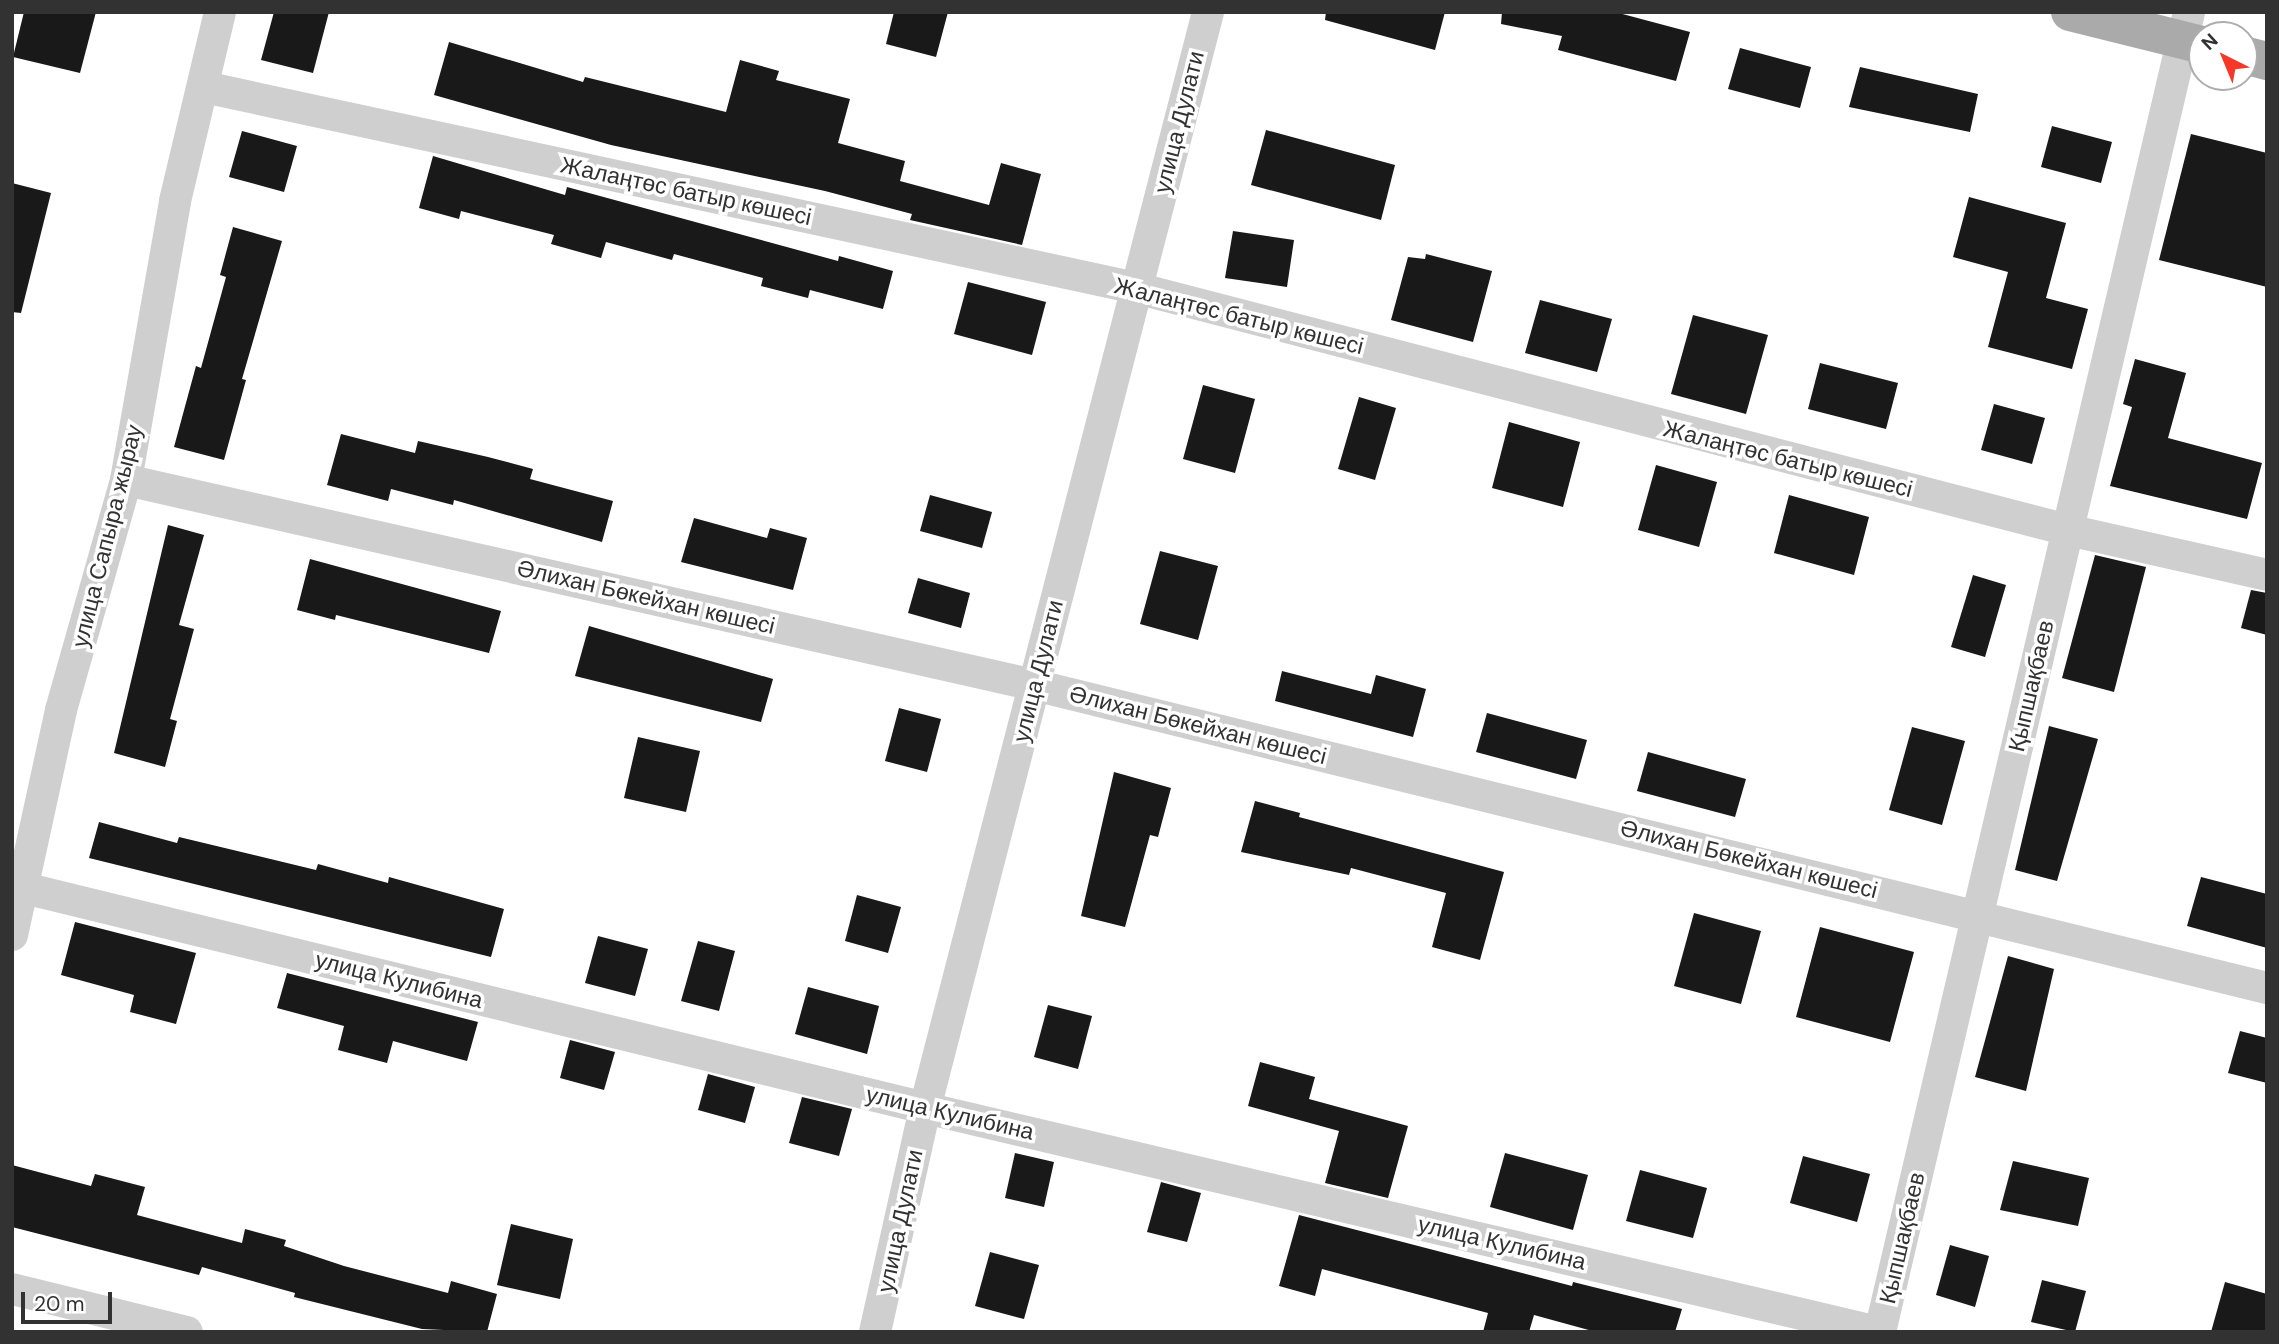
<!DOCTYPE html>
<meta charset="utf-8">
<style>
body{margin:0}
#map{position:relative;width:2279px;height:1344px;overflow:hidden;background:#fff;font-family:"DM Sans",sans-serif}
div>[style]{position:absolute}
.building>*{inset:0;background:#191919}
.minor>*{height:32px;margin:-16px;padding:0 16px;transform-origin:16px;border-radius:16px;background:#cfcfcf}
.major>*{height:38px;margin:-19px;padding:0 19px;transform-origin:19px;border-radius:19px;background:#aaa}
span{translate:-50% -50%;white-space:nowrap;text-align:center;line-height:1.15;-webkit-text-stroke:7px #fff;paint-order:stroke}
.street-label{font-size:23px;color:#323232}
.frame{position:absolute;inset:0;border:14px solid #323232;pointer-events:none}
.north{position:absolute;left:2188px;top:21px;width:70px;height:70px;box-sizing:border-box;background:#fff;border:2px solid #adadad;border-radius:50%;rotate:317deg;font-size:19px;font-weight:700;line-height:28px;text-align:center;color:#323232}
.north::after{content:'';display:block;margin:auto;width:24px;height:32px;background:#f53828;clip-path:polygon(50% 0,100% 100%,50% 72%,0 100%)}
.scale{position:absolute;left:21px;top:1292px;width:91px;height:32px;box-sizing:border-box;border:4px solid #323232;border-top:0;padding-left:9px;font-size:21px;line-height:24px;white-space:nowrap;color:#323232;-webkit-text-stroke:5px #fff;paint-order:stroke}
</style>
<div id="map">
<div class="building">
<i style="clip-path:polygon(24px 12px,96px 12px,80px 73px,13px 57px)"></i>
<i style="clip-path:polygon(274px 12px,329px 12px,313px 73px,261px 60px)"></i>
<i style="clip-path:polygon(894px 12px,948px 12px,936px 57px,886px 44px)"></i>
<i style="clip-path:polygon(1326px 12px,1445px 12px,1435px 50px,1325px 20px)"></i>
<i style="clip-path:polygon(1502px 12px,1615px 12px,1690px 32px,1676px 81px,1558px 50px,1562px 36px,1501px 24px)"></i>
<i style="clip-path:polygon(449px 42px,583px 82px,585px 77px,726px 112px,740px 60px,779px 71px,776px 80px,850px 99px,838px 143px,905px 161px,900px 181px,989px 205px,1001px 163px,1041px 174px,1022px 245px,910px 220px,912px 214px,825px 191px,611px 145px,434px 95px)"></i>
<i style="clip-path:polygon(1740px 48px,1811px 67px,1800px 108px,1728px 89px)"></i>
<i style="clip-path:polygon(1860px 67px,1978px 94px,1970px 132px,1849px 107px)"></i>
<i style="clip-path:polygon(2052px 126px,2112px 142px,2101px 183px,2041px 167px)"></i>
<i style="clip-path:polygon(1266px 130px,1395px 165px,1381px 220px,1251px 185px)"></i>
<i style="clip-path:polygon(242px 131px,297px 146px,284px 192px,229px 177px)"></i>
<i style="clip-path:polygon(2191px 134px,2267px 153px,2267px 287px,2159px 260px)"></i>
<i style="clip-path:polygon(433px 156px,565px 195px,567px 187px,838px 261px,839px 256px,893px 271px,883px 309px,810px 290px,808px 298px,761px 286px,763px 278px,674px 254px,672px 260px,606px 242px,601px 258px,551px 244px,554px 235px,461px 211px,459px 219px,419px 208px)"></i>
<i style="clip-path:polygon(12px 183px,51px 193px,21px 313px,12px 312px)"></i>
<i style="clip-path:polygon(1969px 197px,2066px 223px,2046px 298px,2088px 309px,2072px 369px,1988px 347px,2008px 272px,1953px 257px)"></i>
<i style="clip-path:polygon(233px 227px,282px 241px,242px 379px,246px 380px,224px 460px,174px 447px,196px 366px,201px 368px,226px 277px,220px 275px)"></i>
<i style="clip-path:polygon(1233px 231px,1294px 240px,1287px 287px,1225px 278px)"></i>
<i style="clip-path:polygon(1426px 254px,1492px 271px,1473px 342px,1391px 320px,1408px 257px,1425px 259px)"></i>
<i style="clip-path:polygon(968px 282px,1046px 302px,1032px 355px,954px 334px)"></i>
<i style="clip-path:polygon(1540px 300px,1612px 319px,1597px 372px,1525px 353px)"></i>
<i style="clip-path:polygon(1693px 315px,1768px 335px,1746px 414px,1671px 394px)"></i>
<i style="clip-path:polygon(2135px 359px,2186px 373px,2168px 438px,2262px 463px,2247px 519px,2110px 486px,2132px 407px,2123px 404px)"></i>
<i style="clip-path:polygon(1820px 363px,1898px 383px,1886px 429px,1808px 409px)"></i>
<i style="clip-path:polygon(1203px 385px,1255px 399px,1235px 473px,1183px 459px)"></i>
<i style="clip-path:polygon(1359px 397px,1396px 408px,1375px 480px,1338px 469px)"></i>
<i style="clip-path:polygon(1994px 404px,2045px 418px,2032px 464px,1981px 450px)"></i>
<i style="clip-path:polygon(1509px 422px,1580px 442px,1563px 507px,1492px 488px)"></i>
<i style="clip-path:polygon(341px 434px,415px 453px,418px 441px,488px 457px,533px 469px,530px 479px,613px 501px,602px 542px,454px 500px,453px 505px,391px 489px,388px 501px,327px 485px)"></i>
<i style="clip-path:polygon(1656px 465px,1717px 482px,1699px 547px,1638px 530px)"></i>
<i style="clip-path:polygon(930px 495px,992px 512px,982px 548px,920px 531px)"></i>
<i style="clip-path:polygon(1789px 495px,1869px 517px,1854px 575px,1774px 553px)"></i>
<i style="clip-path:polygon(694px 518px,767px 538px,770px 528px,807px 538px,793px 590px,681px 562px)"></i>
<i style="clip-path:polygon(168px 525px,204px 535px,179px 625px,194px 629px,170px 719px,177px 721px,165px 767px,114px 753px)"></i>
<i style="clip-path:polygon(1160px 551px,1218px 566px,1198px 640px,1140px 624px)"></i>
<i style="clip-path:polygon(2095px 555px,2146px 567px,2114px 692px,2062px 678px)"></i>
<i style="clip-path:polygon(310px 559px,501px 611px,489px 653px,336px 615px,335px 620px,297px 610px)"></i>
<i style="clip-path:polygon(1973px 575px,2006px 585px,1985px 657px,1951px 647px)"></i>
<i style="clip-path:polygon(918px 578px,970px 593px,961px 628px,908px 613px)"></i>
<i style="clip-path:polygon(2251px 590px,2267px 593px,2267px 635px,2241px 628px)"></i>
<i style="clip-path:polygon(589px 626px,773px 679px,761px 722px,575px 676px)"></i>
<i style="clip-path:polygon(1282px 671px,1371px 694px,1376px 675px,1426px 689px,1413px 737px,1275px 701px)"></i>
<i style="clip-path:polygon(899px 708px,941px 719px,927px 772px,885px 761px)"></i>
<i style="clip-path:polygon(1487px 713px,1587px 740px,1576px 779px,1476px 752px)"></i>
<i style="clip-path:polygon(2049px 726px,2098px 739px,2057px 881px,2015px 870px)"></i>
<i style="clip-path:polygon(1912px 727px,1965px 741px,1942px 825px,1889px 810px)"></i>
<i style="clip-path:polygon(638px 737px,700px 751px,686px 812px,624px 798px)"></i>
<i style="clip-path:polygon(1648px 752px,1746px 779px,1735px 817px,1637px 791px)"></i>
<i style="clip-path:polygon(1114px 772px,1171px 788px,1158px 837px,1150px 835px,1125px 927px,1081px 916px)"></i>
<i style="clip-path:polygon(1255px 801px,1300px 813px,1299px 817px,1504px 872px,1480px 960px,1432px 947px,1446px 893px,1351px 868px,1349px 875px,1241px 852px)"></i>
<i style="clip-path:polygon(99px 822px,177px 843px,179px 837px,316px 870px,318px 864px,388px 883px,389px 877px,504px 909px,491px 957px,89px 858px)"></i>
<i style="clip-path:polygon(2201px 877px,2267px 894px,2267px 948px,2187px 926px)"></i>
<i style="clip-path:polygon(857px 895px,901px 907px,888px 953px,845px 941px)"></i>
<i style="clip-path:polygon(1694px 913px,1761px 931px,1741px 1004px,1674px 986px)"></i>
<i style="clip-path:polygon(75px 922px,196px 953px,176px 1024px,130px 1012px,134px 995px,61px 975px)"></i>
<i style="clip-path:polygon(1820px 927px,1914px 952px,1890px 1042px,1796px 1017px)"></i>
<i style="clip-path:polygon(598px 936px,648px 949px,635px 996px,585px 983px)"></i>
<i style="clip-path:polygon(698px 941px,735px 951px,719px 1011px,681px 1001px)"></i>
<i style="clip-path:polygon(2008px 956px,2054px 969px,2026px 1091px,1975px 1077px)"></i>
<i style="clip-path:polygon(287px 973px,478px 1022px,467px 1061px,393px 1041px,387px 1063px,338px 1050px,344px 1026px,277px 1008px)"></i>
<i style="clip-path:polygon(808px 987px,879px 1006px,867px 1054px,795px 1034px)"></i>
<i style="clip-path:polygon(1048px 1005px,1092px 1016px,1078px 1069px,1034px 1057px)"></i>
<i style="clip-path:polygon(2240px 1031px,2267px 1038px,2267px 1083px,2228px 1073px)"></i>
<i style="clip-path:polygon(570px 1040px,615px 1052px,604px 1090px,560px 1078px)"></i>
<i style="clip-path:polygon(1260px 1062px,1315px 1077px,1309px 1099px,1408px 1126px,1388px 1198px,1325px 1183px,1339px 1131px,1248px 1106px)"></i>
<i style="clip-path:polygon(708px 1074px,755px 1087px,745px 1123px,698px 1110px)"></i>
<i style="clip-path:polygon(802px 1097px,852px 1109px,839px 1156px,789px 1143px)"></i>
<i style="clip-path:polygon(1015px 1153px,1054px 1162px,1044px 1207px,1005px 1198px)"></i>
<i style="clip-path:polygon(1505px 1153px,1588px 1175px,1573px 1230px,1490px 1207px)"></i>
<i style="clip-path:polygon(1803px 1156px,1870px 1174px,1857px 1222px,1790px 1203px)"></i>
<i style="clip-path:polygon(2013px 1161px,2089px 1178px,2078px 1226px,2000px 1210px)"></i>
<i style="clip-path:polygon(12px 1165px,91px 1186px,95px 1174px,145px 1187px,137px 1215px,242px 1243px,245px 1229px,286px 1240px,284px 1246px,344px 1266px,448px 1293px,451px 1281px,497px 1294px,487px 1332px,422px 1329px,294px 1297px,295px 1293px,202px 1267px,199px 1275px,12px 1227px)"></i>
<i style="clip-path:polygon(1640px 1170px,1707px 1188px,1693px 1238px,1626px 1221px)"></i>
<i style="clip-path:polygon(1161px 1182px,1201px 1193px,1187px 1242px,1147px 1232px)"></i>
<i style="clip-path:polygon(1299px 1215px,1572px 1286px,1573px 1282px,1682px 1309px,1675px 1332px,1596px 1332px,1534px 1315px,1529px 1332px,1483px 1332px,1488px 1313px,1322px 1269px,1315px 1296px,1279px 1286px)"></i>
<i style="clip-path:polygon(511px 1224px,573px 1239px,560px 1299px,497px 1285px)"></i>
<i style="clip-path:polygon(1950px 1245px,1989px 1256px,1975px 1307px,1936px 1295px)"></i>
<i style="clip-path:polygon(990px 1252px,1039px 1265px,1024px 1319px,975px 1306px)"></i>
<i style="clip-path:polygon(2042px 1280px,2086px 1291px,2075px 1332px,2031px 1322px)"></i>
<i style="clip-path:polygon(2225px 1282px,2267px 1294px,2267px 1332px,2211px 1332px)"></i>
</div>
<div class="minor">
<i style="left:204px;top:87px;width:953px;rotate:12.17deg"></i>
<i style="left:1136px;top:288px;width:963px;rotate:14.56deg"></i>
<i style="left:2068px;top:530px;width:204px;rotate:12.7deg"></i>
<i style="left:126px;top:480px;width:931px;rotate:12.72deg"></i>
<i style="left:1034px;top:685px;width:1270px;rotate:13.81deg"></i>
<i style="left:24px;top:888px;width:927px;rotate:13.72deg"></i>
<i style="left:925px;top:1108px;width:979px;rotate:13.23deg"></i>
<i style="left:12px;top:935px;width:230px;rotate:-77.7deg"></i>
<i style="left:61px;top:710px;width:239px;rotate:-74.2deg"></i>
<i style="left:126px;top:480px;width:283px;rotate:-80deg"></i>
<i style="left:175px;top:201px;width:194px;rotate:-76.6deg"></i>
<i style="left:12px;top:1289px;width:180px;rotate:13.8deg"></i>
<i style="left:875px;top:1332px;width:230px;rotate:-77.4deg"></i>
<i style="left:925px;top:1108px;width:1132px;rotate:-75.52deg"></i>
<i style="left:1880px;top:1332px;width:1356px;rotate:-76.82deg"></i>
</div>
<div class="major">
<i style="left:2070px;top:12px;width:136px;rotate:14deg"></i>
<i style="left:2244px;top:55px;width:24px;rotate:15deg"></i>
</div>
<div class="street-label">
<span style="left:1179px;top:122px;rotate:-76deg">улица Дулати</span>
<span style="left:686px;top:191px;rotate:12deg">Жалаңтөс батыр көшесі</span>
<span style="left:1239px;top:316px;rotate:14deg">Жалаңтөс батыр көшесі</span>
<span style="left:1788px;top:459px;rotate:14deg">Жалаңтөс батыр көшесі</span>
<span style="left:107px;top:536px;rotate:-76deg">улица Сапыра жырау</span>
<span style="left:646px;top:597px;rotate:13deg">Әлихан Бөкейхан көшесі</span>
<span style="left:1038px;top:671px;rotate:-76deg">улица Дулати</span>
<span style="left:2031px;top:686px;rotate:-77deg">Қыпшақбаев</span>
<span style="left:1198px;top:725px;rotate:14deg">Әлихан Бөкейхан көшесі</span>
<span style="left:1749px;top:859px;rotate:14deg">Әлихан Бөкейхан көшесі</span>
<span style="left:399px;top:980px;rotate:14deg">улица Кулибина</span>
<span style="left:950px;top:1113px;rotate:13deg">улица Кулибина</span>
<span style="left:900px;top:1221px;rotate:-78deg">улица Дулати</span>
<span style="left:1902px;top:1238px;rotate:-77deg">Қыпшақбаев</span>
<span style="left:1502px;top:1243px;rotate:13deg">улица Кулибина</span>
</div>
<div class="frame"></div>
<div class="north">N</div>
<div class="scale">20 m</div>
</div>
